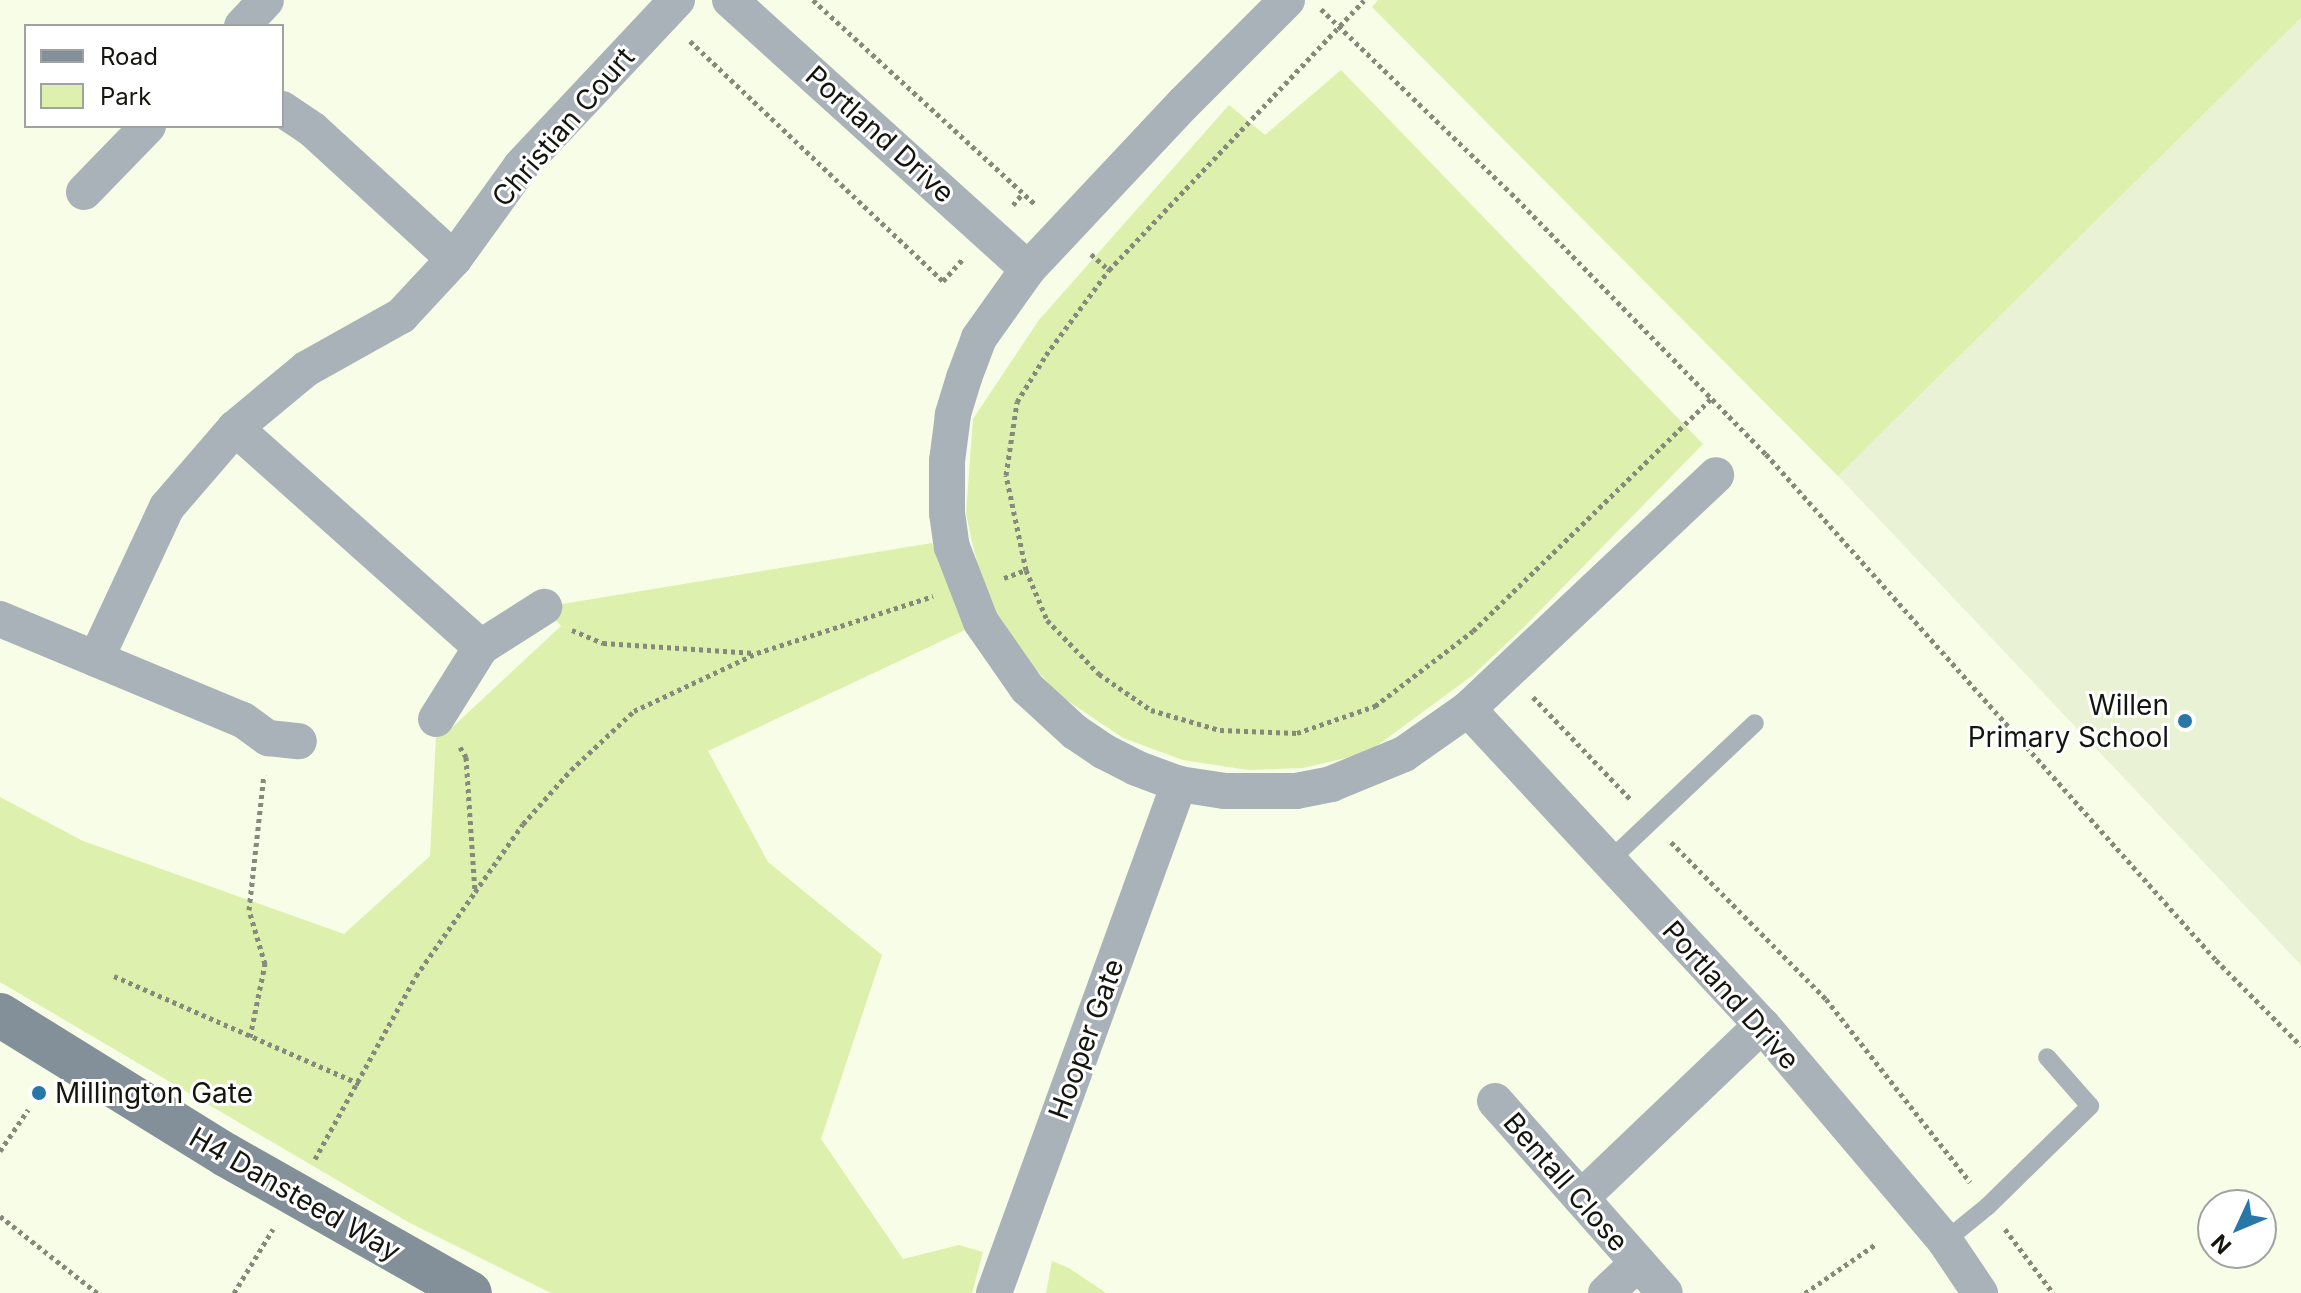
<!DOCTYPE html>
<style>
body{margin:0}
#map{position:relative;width:2301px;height:1293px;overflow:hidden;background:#f7fde7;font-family:Inter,sans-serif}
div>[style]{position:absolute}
.built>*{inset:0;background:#eaf2d5}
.green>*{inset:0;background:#def0ad}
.path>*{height:5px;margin-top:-2.5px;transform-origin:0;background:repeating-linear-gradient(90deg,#868a7b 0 4px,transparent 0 8px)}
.lane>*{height:18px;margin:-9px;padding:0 9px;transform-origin:9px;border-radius:9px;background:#aab2b9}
.street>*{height:36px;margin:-18px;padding:0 18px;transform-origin:18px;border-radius:18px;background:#aab2b9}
.secondary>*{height:44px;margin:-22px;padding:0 22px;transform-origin:22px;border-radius:22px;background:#839099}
.dots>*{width:22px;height:22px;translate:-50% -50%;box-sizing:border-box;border:4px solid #fff;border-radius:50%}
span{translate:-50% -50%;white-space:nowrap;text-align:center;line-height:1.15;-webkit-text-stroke:6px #fff;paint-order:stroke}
.street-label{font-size:28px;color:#14160e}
.poi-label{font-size:28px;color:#14160e}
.right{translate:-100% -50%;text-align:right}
.left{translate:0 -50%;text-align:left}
.legend{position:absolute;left:24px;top:24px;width:260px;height:104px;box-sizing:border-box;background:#fff;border:2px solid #a1a29f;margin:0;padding:10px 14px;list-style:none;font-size:24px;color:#14160e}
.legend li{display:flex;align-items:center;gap:16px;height:40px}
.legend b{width:40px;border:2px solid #a1a29f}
.north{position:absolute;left:2197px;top:1189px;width:80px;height:80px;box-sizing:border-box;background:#fff;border:2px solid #a1a29f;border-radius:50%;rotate:226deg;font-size:22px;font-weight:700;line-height:32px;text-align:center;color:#14160e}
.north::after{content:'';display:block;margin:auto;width:28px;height:36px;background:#2777a9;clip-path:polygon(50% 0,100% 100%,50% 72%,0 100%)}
</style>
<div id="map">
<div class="built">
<i style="clip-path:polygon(2301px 18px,2301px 965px,1838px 476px)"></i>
</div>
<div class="green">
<i style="clip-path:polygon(1378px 0,2301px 0,2301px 18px,1838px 476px,1372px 7px)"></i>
<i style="clip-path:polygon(1341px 70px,1703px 444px,1523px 628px,1473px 675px,1367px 753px,1303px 768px,1248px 770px,1183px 760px,1123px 738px,1059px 695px,1015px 646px,987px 599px,972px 542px,966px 513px,973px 419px,1039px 320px,1229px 105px,1265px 135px)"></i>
<i style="clip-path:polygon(932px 543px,965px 630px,708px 751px,768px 862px,882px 955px,821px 1139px,903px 1259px,959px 1245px,983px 1252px,972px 1293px,551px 1293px,410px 1223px,0 982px,0 797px,83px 841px,344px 934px,430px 856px,436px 737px,445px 734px,561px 626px,544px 607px)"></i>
<i style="clip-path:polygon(1052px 1261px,1069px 1268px,1106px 1293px,1046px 1293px)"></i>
</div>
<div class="path">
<i style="left:813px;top:0;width:303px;rotate:42.6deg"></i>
<i style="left:1321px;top:9px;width:264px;rotate:44.1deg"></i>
<i style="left:1511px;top:193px;width:365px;rotate:45.7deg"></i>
<i style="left:1766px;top:454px;width:677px;rotate:48.35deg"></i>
<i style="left:2216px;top:960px;width:121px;rotate:45.3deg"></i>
<i style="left:690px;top:41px;width:349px;rotate:43.5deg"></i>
<i style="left:943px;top:281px;width:30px;rotate:-48deg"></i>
<i style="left:1013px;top:205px;width:16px;rotate:-50deg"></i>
<i style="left:1091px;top:254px;width:24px;rotate:42deg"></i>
<i style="left:1026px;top:570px;width:54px;rotate:67.2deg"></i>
<i style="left:1047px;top:620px;width:75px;rotate:46.1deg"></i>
<i style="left:1099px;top:674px;width:63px;rotate:34.7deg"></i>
<i style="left:1151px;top:710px;width:72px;rotate:16.2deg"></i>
<i style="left:1220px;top:730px;width:77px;rotate:2.2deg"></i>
<i style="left:1297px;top:733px;width:83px;rotate:-19.1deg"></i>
<i style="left:1375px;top:706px;width:123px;rotate:-37.4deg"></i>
<i style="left:1473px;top:631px;width:335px;rotate:-44.3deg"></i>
<i style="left:1004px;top:578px;width:23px;rotate:-20deg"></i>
<i style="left:1026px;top:570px;width:97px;rotate:-101.9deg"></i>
<i style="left:1006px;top:475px;width:74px;rotate:-81.4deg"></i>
<i style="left:1017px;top:402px;width:55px;rotate:-58.3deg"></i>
<i style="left:1046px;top:355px;width:106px;rotate:-53.5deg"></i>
<i style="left:1109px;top:270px;width:371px;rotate:-46.6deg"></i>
<i style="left:572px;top:630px;width:34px;rotate:23deg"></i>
<i style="left:603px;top:643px;width:152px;rotate:3.8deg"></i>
<i style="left:1533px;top:697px;width:142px;rotate:46.4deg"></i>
<i style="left:460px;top:747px;width:12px;rotate:59deg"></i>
<i style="left:466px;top:757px;width:134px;rotate:86.2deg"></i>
<i style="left:1671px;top:842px;width:221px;rotate:45.4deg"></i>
<i style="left:1826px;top:999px;width:233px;rotate:51.8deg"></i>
<i style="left:114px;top:976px;width:269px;rotate:23.7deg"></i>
<i style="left:250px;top:1037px;width:75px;rotate:-78.4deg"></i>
<i style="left:265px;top:964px;width:56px;rotate:-106.5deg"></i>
<i style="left:249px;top:910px;width:136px;rotate:-83.7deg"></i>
<i style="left:0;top:1151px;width:50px;rotate:-55.7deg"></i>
<i style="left:315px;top:1159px;width:209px;rotate:-61.1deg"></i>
<i style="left:416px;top:976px;width:103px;rotate:-54.9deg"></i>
<i style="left:475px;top:892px;width:83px;rotate:-54.8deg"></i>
<i style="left:523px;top:824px;width:72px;rotate:-48.4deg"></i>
<i style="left:571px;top:770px;width:86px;rotate:-43.1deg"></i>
<i style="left:634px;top:711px;width:136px;rotate:-25.2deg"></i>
<i style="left:757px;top:653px;width:185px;rotate:-17.9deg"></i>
<i style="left:0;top:1216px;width:124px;rotate:38.4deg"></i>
<i style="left:2005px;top:1229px;width:80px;rotate:53.1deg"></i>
<i style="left:234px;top:1293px;width:75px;rotate:-58.6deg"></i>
<i style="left:1805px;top:1293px;width:86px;rotate:-34.6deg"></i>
</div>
<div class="lane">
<i style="left:1608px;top:862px;width:202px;rotate:-43.4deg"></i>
<i style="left:1945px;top:1241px;width:55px;rotate:-39.1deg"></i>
<i style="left:1988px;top:1206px;width:143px;rotate:-44.4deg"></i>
<i style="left:2090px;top:1106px;width:65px;rotate:-131.3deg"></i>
</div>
<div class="street">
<i style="left:730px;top:0;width:401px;rotate:42.1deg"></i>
<i style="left:1287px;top:0;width:147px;rotate:135deg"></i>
<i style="left:1183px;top:104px;width:226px;rotate:133.2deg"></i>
<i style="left:1028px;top:269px;width:85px;rotate:125.4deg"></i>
<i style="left:979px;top:338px;width:43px;rotate:110.6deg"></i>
<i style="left:964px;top:378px;width:39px;rotate:107deg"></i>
<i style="left:953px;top:415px;width:46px;rotate:97.4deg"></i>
<i style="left:947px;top:461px;width:52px;rotate:90deg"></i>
<i style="left:947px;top:513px;width:34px;rotate:82deg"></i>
<i style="left:952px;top:547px;width:80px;rotate:68.9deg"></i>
<i style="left:981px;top:622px;width:80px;rotate:55.1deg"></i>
<i style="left:1027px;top:688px;width:65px;rotate:42.5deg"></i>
<i style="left:1075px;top:732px;width:34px;rotate:34deg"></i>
<i style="left:1103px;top:751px;width:37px;rotate:27deg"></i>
<i style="left:1136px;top:768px;width:46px;rotate:20.4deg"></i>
<i style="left:1179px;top:784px;width:47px;rotate:8.7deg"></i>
<i style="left:1225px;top:791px;width:71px"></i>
<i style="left:1296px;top:791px;width:36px;rotate:-11deg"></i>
<i style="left:1331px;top:784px;width:79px;rotate:-22.3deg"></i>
<i style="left:1404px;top:754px;width:78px;rotate:-35.1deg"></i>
<i style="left:1468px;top:709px;width:341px;rotate:-43.3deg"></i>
<i style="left:242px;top:26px;width:35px;rotate:-47deg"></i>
<i style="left:282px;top:109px;width:37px;rotate:34deg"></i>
<i style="left:313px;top:130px;width:191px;rotate:42.5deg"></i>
<i style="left:84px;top:192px;width:92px;rotate:-45.9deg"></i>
<i style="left:235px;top:428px;width:329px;rotate:41.7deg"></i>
<i style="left:0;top:619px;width:263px;rotate:22.6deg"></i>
<i style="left:243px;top:720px;width:31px;rotate:36deg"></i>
<i style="left:268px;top:738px;width:31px;rotate:6deg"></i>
<i style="left:96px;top:659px;width:168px;rotate:-65deg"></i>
<i style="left:167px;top:507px;width:104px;rotate:-49.3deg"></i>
<i style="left:235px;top:428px;width:92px;rotate:-39.7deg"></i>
<i style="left:306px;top:369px;width:109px;rotate:-29.2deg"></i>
<i style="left:401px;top:316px;width:78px;rotate:-47.1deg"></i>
<i style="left:454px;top:259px;width:115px;rotate:-54.2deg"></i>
<i style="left:521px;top:166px;width:228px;rotate:-46.8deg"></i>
<i style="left:1468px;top:709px;width:432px;rotate:47.1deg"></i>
<i style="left:1762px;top:1025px;width:283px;rotate:49.7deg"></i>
<i style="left:1945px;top:1241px;width:63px;rotate:56.1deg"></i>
<i style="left:436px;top:719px;width:85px;rotate:-58deg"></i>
<i style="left:481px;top:647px;width:75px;rotate:-32.4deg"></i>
<i style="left:1495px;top:1101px;width:256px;rotate:48.5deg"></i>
<i style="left:1581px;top:1198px;width:250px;rotate:-43.7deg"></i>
<i style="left:994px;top:1293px;width:542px;rotate:-70.03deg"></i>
<i style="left:1606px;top:1293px;width:44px;rotate:-43.2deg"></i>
</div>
<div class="secondary">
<i style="left:0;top:1015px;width:266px;rotate:31.8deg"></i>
<i style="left:226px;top:1155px;width:280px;rotate:29.5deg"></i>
</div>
<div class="dots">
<i style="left:2185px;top:721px;background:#2777a9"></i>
<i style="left:39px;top:1093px;background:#2777a9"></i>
</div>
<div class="street-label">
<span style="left:563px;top:127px;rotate:-49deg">Christian Court</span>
<span style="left:880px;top:134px;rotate:42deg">Portland Drive</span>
<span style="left:1731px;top:995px;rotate:48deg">Portland Drive</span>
<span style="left:1086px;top:1039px;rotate:-70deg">Hooper Gate</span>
<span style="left:1566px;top:1182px;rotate:49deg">Bentall Close</span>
<span style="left:295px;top:1194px;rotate:30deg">H4 Dansteed Way</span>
</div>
<div class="poi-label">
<span class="right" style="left:2169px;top:721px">Willen<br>Primary School</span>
<span class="left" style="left:55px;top:1093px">Millington Gate</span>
</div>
<ul class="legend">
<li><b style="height:10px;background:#839099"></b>Road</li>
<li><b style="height:22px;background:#def0ad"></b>Park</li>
</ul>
<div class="north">N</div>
</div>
